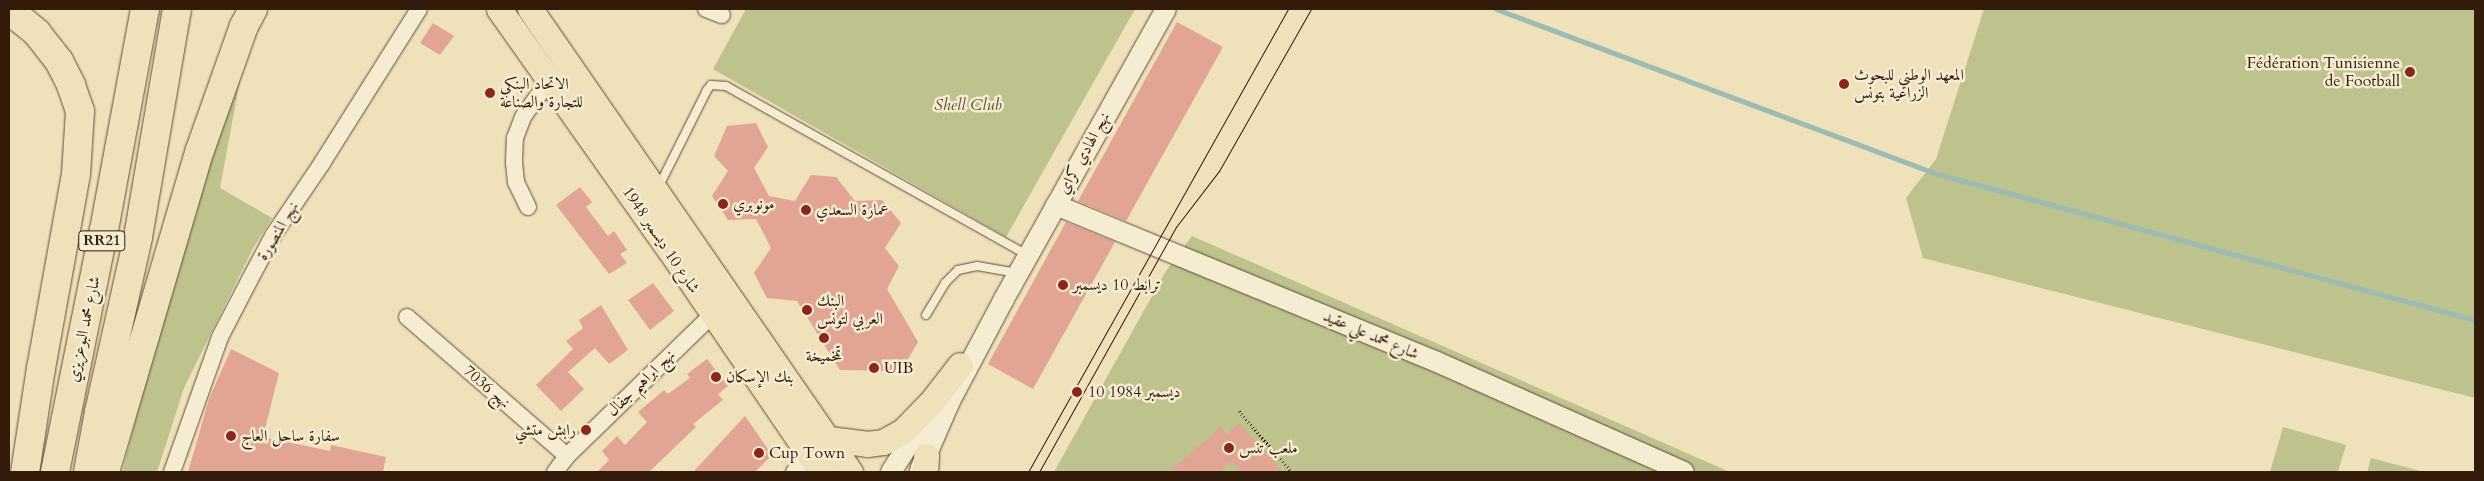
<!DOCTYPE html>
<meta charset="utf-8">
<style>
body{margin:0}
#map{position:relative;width:2484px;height:481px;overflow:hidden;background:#efe1b9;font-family:Cardo,Amiri,serif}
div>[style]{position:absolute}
.green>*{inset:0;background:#bec28c}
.stream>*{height:5px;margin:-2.5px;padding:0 2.5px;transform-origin:2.5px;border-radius:2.5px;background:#9bbcb5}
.building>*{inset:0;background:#e2a594}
.path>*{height:3px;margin-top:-1.5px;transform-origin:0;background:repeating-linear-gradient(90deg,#331b0c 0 1px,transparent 0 3.5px)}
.roads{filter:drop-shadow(0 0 1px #624c37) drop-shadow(0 0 1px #624c37)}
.service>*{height:8px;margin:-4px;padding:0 4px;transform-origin:4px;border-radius:4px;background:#f5ecd2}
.minor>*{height:16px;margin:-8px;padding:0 8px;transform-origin:8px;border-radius:8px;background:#f5ecd2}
.tertiary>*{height:20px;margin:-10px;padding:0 10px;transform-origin:10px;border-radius:10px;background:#f5ecd2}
.primary>*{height:25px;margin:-12.5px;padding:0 12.5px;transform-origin:12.5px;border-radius:12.5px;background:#efe1b9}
.motorway>*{height:28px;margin:-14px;padding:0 14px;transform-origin:14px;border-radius:14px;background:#efe1b9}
.tram>*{height:1px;margin:-0.5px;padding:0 0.5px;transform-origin:0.5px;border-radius:0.5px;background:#331b0c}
.dots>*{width:14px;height:14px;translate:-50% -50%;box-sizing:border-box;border:2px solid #f5ecd2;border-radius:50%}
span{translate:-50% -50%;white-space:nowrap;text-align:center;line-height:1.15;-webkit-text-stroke:5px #f5ecd2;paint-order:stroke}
.shield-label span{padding:1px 4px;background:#f5ecd2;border:1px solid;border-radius:4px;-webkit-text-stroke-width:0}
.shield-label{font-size:15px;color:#331b0c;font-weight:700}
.poi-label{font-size:16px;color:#331b0c}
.right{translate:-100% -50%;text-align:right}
.left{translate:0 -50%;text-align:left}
.park-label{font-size:16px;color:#5d4d32;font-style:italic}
.street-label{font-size:16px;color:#331b0c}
.frame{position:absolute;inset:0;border:10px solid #331b0c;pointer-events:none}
</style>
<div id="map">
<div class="green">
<i style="clip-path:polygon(746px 9px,1135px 9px,1006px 237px,713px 69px)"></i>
<i style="clip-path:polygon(1984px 9px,2475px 9px,2475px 398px,1923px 258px,1906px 198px,1936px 159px)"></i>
<i style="clip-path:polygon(243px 64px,220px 188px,272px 218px,253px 248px,184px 388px,157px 472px,122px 472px,170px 284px)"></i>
<i style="clip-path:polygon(1192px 236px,1730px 472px,1054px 472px,1166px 271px)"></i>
<i style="clip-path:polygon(2283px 427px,2346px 445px,2338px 472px,2270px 472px)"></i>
<i style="clip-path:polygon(2371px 458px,2424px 472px,2367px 472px)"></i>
</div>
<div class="stream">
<i style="left:1496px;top:9px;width:472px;rotate:20.5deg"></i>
<i style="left:1938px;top:174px;width:556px;rotate:15.21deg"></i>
</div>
<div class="building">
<i style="clip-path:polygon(1177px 22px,1223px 47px,1126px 221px,1078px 201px)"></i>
<i style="clip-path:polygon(433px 23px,454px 36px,440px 55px,420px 43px)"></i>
<i style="clip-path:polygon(756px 123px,768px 147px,754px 168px,769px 196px,795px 201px,811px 175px,836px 177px,855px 201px,882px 200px,901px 223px,885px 248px,899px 266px,887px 289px,918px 342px,901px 371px,840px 370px,797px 301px,767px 298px,754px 273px,771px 248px,756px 219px,728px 220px,712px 196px,728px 171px,714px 156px,727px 126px)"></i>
<i style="clip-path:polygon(580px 187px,592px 202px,586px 207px,608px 236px,614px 231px,627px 250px,620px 254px,627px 263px,609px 274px,556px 205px)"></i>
<i style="clip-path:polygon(1066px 222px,1115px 242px,1033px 389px,988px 364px)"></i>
<i style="clip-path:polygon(653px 283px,674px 311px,650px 330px,628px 300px)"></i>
<i style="clip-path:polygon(601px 305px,628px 350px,609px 364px,595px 348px,568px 372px,584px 389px,561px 411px,536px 385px,573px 349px,566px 341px,583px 328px,579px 320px)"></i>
<i style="clip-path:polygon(231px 349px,279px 373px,263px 437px,330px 451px,331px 445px,386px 457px,383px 472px,188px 472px,209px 399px)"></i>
<i style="clip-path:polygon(707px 359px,728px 386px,718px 394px,723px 400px,693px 424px,696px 427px,649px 472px,597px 472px,609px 460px,602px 451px,617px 436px,625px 445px,647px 422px,638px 412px,664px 390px,668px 394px,690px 378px,687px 374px)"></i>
<i style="clip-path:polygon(745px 416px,772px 455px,755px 472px,693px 472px)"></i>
<i style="clip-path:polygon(1239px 423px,1283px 472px,1241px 472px,1232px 461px,1219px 472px,1169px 472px,1221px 427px,1227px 434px)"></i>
</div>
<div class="path">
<i style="left:1239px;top:411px;width:81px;rotate:49deg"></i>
</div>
<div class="roads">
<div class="service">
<i style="left:658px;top:188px;width:110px;rotate:-63.4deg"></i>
<i style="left:707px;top:90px;width:6px;rotate:-51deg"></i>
<i style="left:711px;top:85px;width:15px;rotate:4deg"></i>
<i style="left:726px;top:86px;width:345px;rotate:29.3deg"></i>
<i style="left:926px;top:315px;width:37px;rotate:-59deg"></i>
<i style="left:945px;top:283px;width:18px;rotate:-45deg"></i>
<i style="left:958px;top:270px;width:19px;rotate:-12deg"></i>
<i style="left:977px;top:266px;width:41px;rotate:9.9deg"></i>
</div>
<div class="minor">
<i style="left:706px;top:9px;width:17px;rotate:21deg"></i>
<i style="left:528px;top:207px;width:28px;rotate:-116deg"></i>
<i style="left:516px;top:182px;width:20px;rotate:-96deg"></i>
<i style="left:514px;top:162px;width:24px;rotate:-88deg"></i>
<i style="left:515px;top:138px;width:22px;rotate:-69deg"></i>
<i style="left:523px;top:117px;width:24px;rotate:-55deg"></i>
<i style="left:537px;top:97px;width:30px;rotate:-48deg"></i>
<i style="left:407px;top:317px;width:212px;rotate:41deg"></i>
<i style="left:172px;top:472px;width:143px;rotate:-70.4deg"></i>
<i style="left:220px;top:337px;width:63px;rotate:-62.6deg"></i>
<i style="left:249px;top:281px;width:53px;rotate:-62deg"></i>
<i style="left:274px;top:234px;width:86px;rotate:-55.9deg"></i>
<i style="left:322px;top:163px;width:182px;rotate:-57.8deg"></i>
<i style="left:555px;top:472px;width:20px;rotate:-53deg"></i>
<i style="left:567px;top:456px;width:212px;rotate:-44.2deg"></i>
<i style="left:794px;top:472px;width:22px;rotate:-43deg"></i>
</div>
<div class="tertiary">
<i style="left:1056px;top:205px;width:412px;rotate:22.4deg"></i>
<i style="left:1437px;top:362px;width:270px;rotate:24deg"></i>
<i style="left:920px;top:470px;width:75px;rotate:-66.5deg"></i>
<i style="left:950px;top:401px;width:115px;rotate:-62.1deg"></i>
<i style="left:1004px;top:299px;width:332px;rotate:-60.8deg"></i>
<i style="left:891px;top:472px;width:63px;rotate:-57.3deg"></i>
</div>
<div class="primary">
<i style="left:499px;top:9px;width:294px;rotate:54.7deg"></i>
<i style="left:669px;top:249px;width:270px;rotate:55.7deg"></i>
<i style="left:530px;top:9px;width:563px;rotate:55.35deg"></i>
<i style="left:828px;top:439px;width:39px;rotate:7deg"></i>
<i style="left:867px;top:444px;width:16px;rotate:-7deg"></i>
<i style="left:883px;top:442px;width:23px;rotate:-29deg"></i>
<i style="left:903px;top:431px;width:43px;rotate:-45.9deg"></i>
<i style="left:933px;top:400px;width:44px;rotate:-52.4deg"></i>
<i style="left:925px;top:472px;width:16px;rotate:-86deg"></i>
</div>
<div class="motorway">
<i style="left:9px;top:10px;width:36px;rotate:39deg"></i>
<i style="left:37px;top:33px;width:36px;rotate:52deg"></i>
<i style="left:59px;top:61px;width:27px;rotate:63deg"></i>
<i style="left:71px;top:85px;width:28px;rotate:71deg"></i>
<i style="left:80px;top:111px;width:63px;rotate:93.6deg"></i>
<i style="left:76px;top:174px;width:197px;rotate:100.2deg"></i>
<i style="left:41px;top:368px;width:105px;rotate:98.7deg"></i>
<i style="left:55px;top:472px;width:247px;rotate:-78.6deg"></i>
<i style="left:104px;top:230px;width:225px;rotate:-79.5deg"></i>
<i style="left:88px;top:472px;width:61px;rotate:-79.6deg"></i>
<i style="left:99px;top:412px;width:179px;rotate:-77.4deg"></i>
<i style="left:138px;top:237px;width:231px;rotate:-80.3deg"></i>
<i style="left:105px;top:472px;width:336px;rotate:-73.6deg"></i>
<i style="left:200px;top:150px;width:132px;rotate:-70.5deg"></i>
<i style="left:244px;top:26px;width:19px;rotate:-62deg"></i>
</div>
</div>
<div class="tram">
<i style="left:1028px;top:472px;width:531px;rotate:-60.68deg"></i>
<i style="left:1039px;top:472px;width:281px;rotate:-60.8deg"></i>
<i style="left:1176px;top:227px;width:71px;rotate:-52.5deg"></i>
<i style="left:1219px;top:171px;width:186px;rotate:-60.4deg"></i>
</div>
<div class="dots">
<i style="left:2410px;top:72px;background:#8f2418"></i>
<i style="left:1844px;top:84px;background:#8f2418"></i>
<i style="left:490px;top:93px;background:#8f2418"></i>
<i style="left:723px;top:204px;background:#8f2418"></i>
<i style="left:806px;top:210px;background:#8f2418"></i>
<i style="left:1063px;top:285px;background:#8f2418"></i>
<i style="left:807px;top:310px;background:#8f2418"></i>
<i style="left:824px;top:338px;background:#8f2418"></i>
<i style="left:874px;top:368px;background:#8f2418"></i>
<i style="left:716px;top:377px;background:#8f2418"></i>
<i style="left:1077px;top:392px;background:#8f2418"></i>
<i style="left:586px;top:430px;background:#8f2418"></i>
<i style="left:231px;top:436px;background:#8f2418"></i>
<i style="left:1229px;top:448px;background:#8f2418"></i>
<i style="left:759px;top:453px;background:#8f2418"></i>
</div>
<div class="shield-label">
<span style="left:102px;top:241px">RR21</span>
</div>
<div class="poi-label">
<span class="right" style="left:2400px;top:72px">Fédération Tunisienne<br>de Football</span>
<span class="left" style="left:1854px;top:84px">المعهد الوطني للبحوث<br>الزراعية بتونس</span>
<span class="left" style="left:500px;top:93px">الاتحاد البنكي<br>للتجارة والصناعة</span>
<span class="left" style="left:733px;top:204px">مونوبري</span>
<span class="left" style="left:816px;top:210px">عمارة السعدي</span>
<span class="left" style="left:1073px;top:285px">ترابط 10 ديسمبر</span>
<span class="left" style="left:817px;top:310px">البنك<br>العربي لتونس</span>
<span style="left:824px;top:356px">تمخميخة</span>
<span class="left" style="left:884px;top:368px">UIB</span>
<span class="left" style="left:726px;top:377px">بنك الإسكان</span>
<span class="left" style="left:1088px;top:392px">10 ديسمبر 1984</span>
<span class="right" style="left:576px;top:430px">رابش متشي</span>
<span class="left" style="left:241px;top:436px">سفارة ساحل العاج</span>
<span class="left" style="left:1239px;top:448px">ملعب تنس</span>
<span class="left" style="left:769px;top:453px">Cup Town</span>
</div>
<div class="park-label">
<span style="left:968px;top:105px">Shell Club</span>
</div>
<div class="street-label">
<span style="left:1084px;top:153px;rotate:-61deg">نهج الهادي كراي</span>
<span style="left:278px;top:231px;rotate:-59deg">نهج المنصورة</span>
<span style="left:661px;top:240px;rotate:56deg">شارع 10 ديسمبر 1948</span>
<span style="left:84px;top:329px;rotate:-78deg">شارع محمد البوعزيزي</span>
<span style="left:1371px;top:335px;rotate:23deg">شارع محمد علي عقيد</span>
<span style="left:641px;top:383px;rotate:-44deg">نهج ابراهيم جفال</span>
<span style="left:487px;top:387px;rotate:41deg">نهج 7036</span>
</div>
<div class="frame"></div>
</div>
